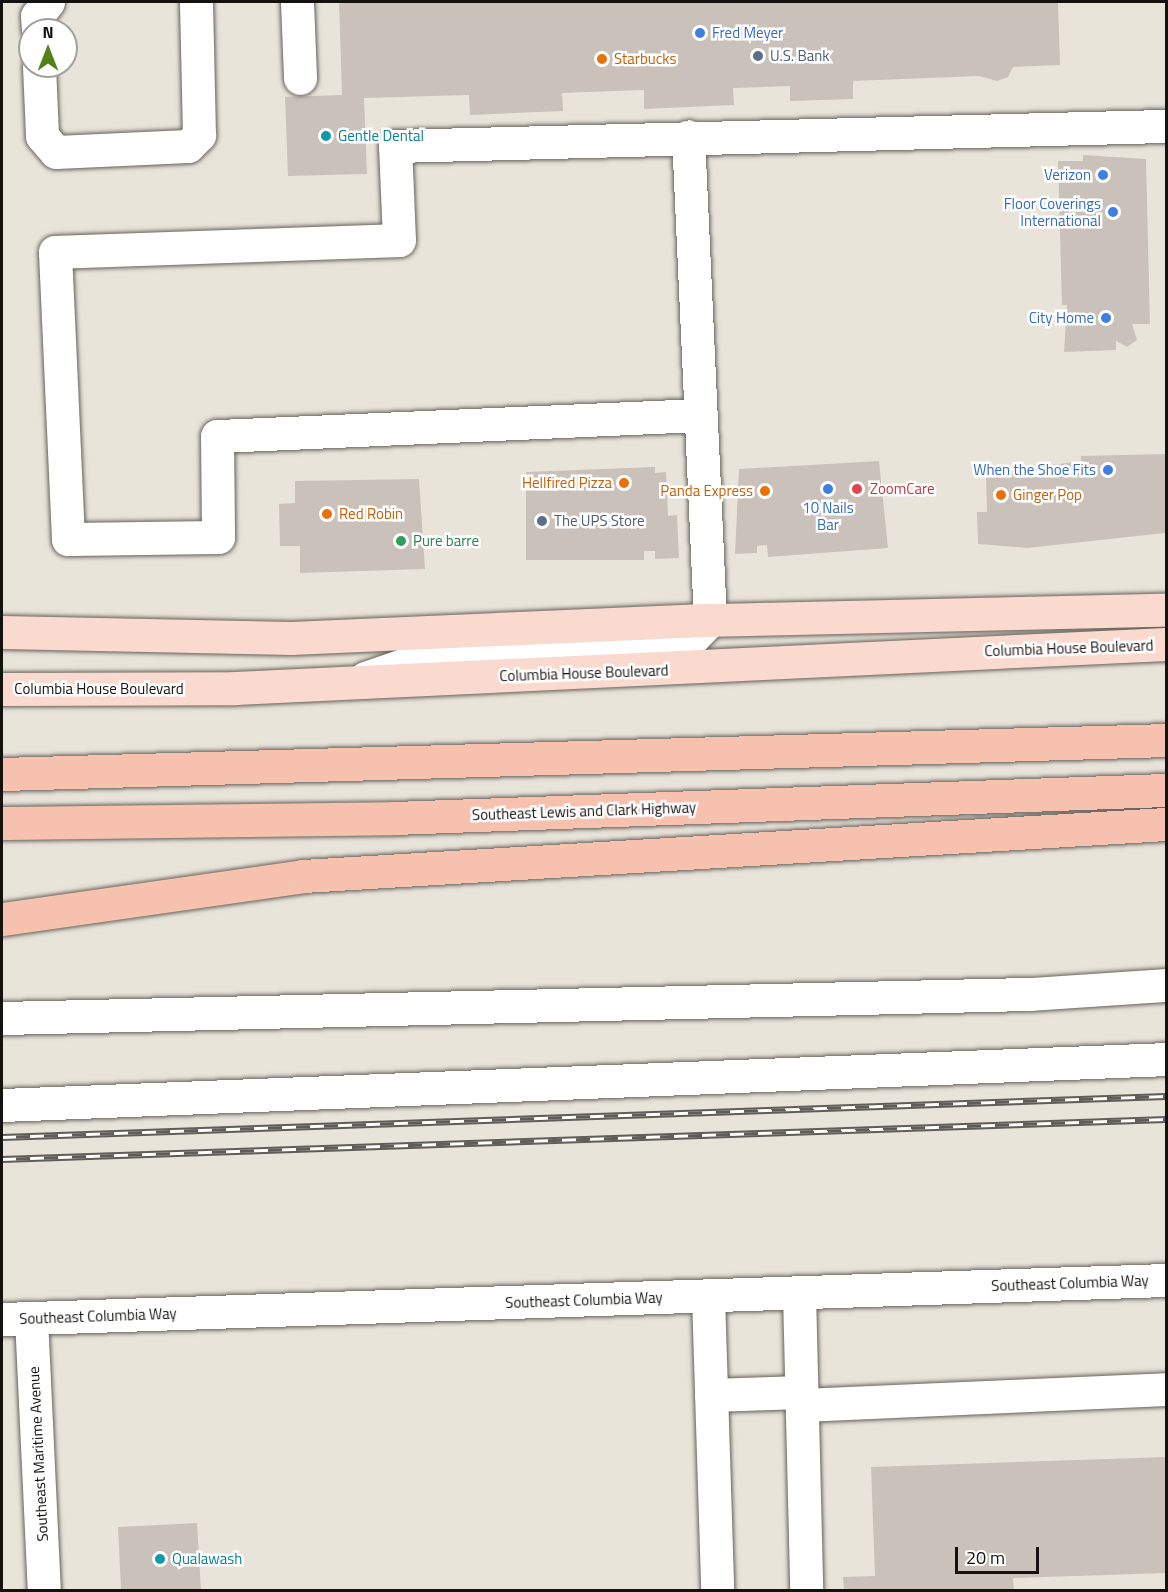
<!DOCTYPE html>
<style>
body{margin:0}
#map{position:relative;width:1168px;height:1592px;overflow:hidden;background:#e9e4da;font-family:"Titillium Web",sans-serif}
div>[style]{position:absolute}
.building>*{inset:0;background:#cac2ba}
.roads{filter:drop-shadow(0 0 2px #67625a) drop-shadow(0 0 2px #67625a)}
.minor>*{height:33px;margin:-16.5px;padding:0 16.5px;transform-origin:16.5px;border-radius:16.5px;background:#fff}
.major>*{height:33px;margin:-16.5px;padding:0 16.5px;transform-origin:16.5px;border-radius:16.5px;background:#fadacf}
.highway>*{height:33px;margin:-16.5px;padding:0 16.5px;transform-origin:16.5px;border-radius:16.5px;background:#f6c2af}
.rail>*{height:7px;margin-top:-3.5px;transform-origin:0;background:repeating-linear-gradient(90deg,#fff 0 14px,#605d58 0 28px);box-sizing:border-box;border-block:2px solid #605d58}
.dots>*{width:16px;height:16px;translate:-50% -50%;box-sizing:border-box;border:3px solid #fff;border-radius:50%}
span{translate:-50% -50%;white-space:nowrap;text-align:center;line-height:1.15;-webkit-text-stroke:5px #fff;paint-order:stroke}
.shop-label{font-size:15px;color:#366cbe}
.left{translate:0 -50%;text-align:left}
.right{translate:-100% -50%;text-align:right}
.service-label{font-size:15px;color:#4e5e75}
.food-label{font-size:15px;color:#c56008}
.culture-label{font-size:15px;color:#0d838f}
.health-label{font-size:15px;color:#be3a42}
.leisure-label{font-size:15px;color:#27864d}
.street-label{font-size:15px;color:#14120f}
.frame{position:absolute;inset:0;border:3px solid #14120f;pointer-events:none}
.north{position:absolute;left:18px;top:18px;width:60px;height:60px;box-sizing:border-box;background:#fff;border:2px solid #a1a09f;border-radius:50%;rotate:0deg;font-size:16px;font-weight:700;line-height:24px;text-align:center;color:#14120f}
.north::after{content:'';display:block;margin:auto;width:21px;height:27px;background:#508216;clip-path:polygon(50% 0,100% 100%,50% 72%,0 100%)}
.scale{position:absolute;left:955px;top:1547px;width:84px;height:27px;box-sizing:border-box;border:3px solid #14120f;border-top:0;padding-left:8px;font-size:18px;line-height:21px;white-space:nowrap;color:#14120f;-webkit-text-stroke:4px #fff;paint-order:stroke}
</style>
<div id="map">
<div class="building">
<i style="clip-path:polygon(339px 2px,1058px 2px,1060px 65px,1013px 67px,1008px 77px,997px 81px,979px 76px,853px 81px,853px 99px,790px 101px,790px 86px,733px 88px,734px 105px,644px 109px,644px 90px,562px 93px,563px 111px,470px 115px,469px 95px,364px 98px,367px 174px,288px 176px,285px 97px,342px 95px)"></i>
<i style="clip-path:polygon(1083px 155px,1146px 159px,1150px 324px,1132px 324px,1137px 340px,1127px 347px,1116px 341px,1116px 350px,1064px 352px,1067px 305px,1062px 305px,1058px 161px,1083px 161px)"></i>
<i style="clip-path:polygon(1166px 454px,1165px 533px,1027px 548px,978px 544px,977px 512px,987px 512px,986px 474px,1081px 461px,1081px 456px)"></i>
<i style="clip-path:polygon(879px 461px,888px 548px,768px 557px,767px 545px,757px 546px,757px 553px,735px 554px,739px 469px)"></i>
<i style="clip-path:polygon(655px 467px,655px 473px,666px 472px,668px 516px,677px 515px,679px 558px,655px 559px,655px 551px,644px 551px,644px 560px,526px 560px,526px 472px)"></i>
<i style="clip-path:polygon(419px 479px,425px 569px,300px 573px,300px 546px,280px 546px,279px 504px,295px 503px,295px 481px)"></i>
<i style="clip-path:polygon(1166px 1457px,1166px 1573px,1013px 1578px,1014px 1590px,844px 1590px,843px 1577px,875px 1576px,871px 1467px)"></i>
<i style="clip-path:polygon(197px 1523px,201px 1590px,121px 1590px,118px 1527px)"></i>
</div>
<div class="roads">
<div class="minor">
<i style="left:297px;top:2px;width:76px;rotate:87.7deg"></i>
<i style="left:38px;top:30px;width:14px;rotate:-94deg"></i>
<i style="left:37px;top:16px;width:18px;rotate:-52deg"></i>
<i style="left:39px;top:66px;width:70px;rotate:87.5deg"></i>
<i style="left:42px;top:136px;width:21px;rotate:49deg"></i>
<i style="left:56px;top:152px;width:132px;rotate:-2.6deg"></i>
<i style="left:188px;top:146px;width:16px;rotate:-45deg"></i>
<i style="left:199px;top:135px;width:133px;rotate:-91.3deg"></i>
<i style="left:700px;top:415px;width:483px;rotate:177.5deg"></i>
<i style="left:217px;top:436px;width:101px;rotate:89.4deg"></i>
<i style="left:218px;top:537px;width:150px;rotate:179.2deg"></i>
<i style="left:68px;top:539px;width:287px;rotate:-92.6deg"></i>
<i style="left:55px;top:252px;width:344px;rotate:-2deg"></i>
<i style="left:399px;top:240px;width:94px;rotate:-92.4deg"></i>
<i style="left:395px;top:146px;width:771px;rotate:-1.49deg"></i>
<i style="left:365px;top:678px;width:58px;rotate:-19.1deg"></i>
<i style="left:420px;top:659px;width:246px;rotate:-2.3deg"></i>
<i style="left:666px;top:649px;width:20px;rotate:-11deg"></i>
<i style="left:686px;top:645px;width:35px;rotate:-46deg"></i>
<i style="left:710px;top:620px;width:484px;rotate:-92.6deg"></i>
<i style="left:2px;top:1018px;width:1028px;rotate:-1.34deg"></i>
<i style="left:1030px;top:994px;width:136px;rotate:-3.8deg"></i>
<i style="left:2px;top:1105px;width:1165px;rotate:-2.26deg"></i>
<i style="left:799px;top:1293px;width:297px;rotate:88.6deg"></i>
<i style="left:708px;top:1296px;width:294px;rotate:88.2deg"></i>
<i style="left:31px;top:1318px;width:272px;rotate:87.3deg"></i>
<i style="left:2px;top:1319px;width:1165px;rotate:-1.92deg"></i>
<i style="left:711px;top:1395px;width:90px;rotate:-1.9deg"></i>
<i style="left:802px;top:1405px;width:364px;rotate:-2.5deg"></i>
</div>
<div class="major">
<i style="left:2px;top:632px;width:289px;rotate:1.2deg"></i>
<i style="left:291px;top:638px;width:419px;rotate:-2.5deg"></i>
<i style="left:710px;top:620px;width:456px;rotate:-1.3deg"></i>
<i style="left:2px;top:689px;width:233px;rotate:-0.2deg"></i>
<i style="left:235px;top:688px;width:932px;rotate:-2.71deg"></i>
</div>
<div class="highway">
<i style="left:2px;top:774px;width:1164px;rotate:-1.67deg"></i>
<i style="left:2px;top:823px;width:392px;rotate:-0.7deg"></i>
<i style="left:394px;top:818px;width:773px;rotate:-2.08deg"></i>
<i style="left:2px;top:919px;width:304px;rotate:-8.1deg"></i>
<i style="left:303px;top:876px;width:865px;rotate:-3.45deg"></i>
</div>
</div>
<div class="rail">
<i style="left:2px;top:1137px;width:1165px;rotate:-2.02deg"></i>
<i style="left:2px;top:1159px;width:1165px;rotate:-1.97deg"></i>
</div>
<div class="dots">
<i style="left:700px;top:33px;background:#3f7fe0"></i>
<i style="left:758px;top:56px;background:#5c6f8a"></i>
<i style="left:602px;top:59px;background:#e8710a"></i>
<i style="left:326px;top:136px;background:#0f9aa8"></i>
<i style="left:1103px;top:175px;background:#3f7fe0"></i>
<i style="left:1113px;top:212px;background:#3f7fe0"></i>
<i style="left:1106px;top:318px;background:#3f7fe0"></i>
<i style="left:1108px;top:470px;background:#3f7fe0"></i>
<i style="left:624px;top:483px;background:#e8710a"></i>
<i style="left:828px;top:489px;background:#3f7fe0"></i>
<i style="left:857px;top:489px;background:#e0444e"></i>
<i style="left:765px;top:491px;background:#e8710a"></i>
<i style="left:1001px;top:495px;background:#e8710a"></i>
<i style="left:327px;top:514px;background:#e8710a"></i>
<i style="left:542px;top:521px;background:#5c6f8a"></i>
<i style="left:401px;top:541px;background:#2e9e5b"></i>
<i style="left:160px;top:1559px;background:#0f9aa8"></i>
</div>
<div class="shop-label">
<span class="left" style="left:712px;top:33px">Fred Meyer</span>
<span class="right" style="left:1091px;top:175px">Verizon</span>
<span class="right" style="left:1101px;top:212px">Floor Coverings<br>International</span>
<span class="right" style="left:1094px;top:318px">City Home</span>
<span class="right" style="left:1096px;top:470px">When the Shoe Fits</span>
<span style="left:828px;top:516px">10 Nails<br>Bar</span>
</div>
<div class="service-label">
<span class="left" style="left:770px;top:56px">U.S. Bank</span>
<span class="left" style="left:554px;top:521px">The UPS Store</span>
</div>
<div class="food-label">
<span class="left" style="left:614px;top:59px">Starbucks</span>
<span class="right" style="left:612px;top:483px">Hellfired Pizza</span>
<span class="right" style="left:753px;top:491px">Panda Express</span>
<span class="left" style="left:1013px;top:495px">Ginger Pop</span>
<span class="left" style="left:339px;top:514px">Red Robin</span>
</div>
<div class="culture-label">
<span class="left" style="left:338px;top:136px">Gentle Dental</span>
<span class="left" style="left:172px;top:1559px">Qualawash</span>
</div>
<div class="health-label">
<span class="left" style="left:870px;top:489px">ZoomCare</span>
</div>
<div class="leisure-label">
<span class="left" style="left:413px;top:541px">Pure barre</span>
</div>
<div class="street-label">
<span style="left:1069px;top:648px;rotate:-2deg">Columbia House Boulevard</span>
<span style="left:584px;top:673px;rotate:-2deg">Columbia House Boulevard</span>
<span style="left:99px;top:689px">Columbia House Boulevard</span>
<span style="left:584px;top:811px;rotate:-2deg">Southeast Lewis and Clark Highway</span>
<span style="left:1070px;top:1283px;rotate:-2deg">Southeast Columbia Way</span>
<span style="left:584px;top:1300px;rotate:-2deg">Southeast Columbia Way</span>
<span style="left:98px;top:1316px;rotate:-2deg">Southeast Columbia Way</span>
<span style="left:38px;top:1454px;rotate:-93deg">Southeast Maritime Avenue</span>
</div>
<div class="frame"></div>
<div class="north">N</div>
<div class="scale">20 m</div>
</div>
